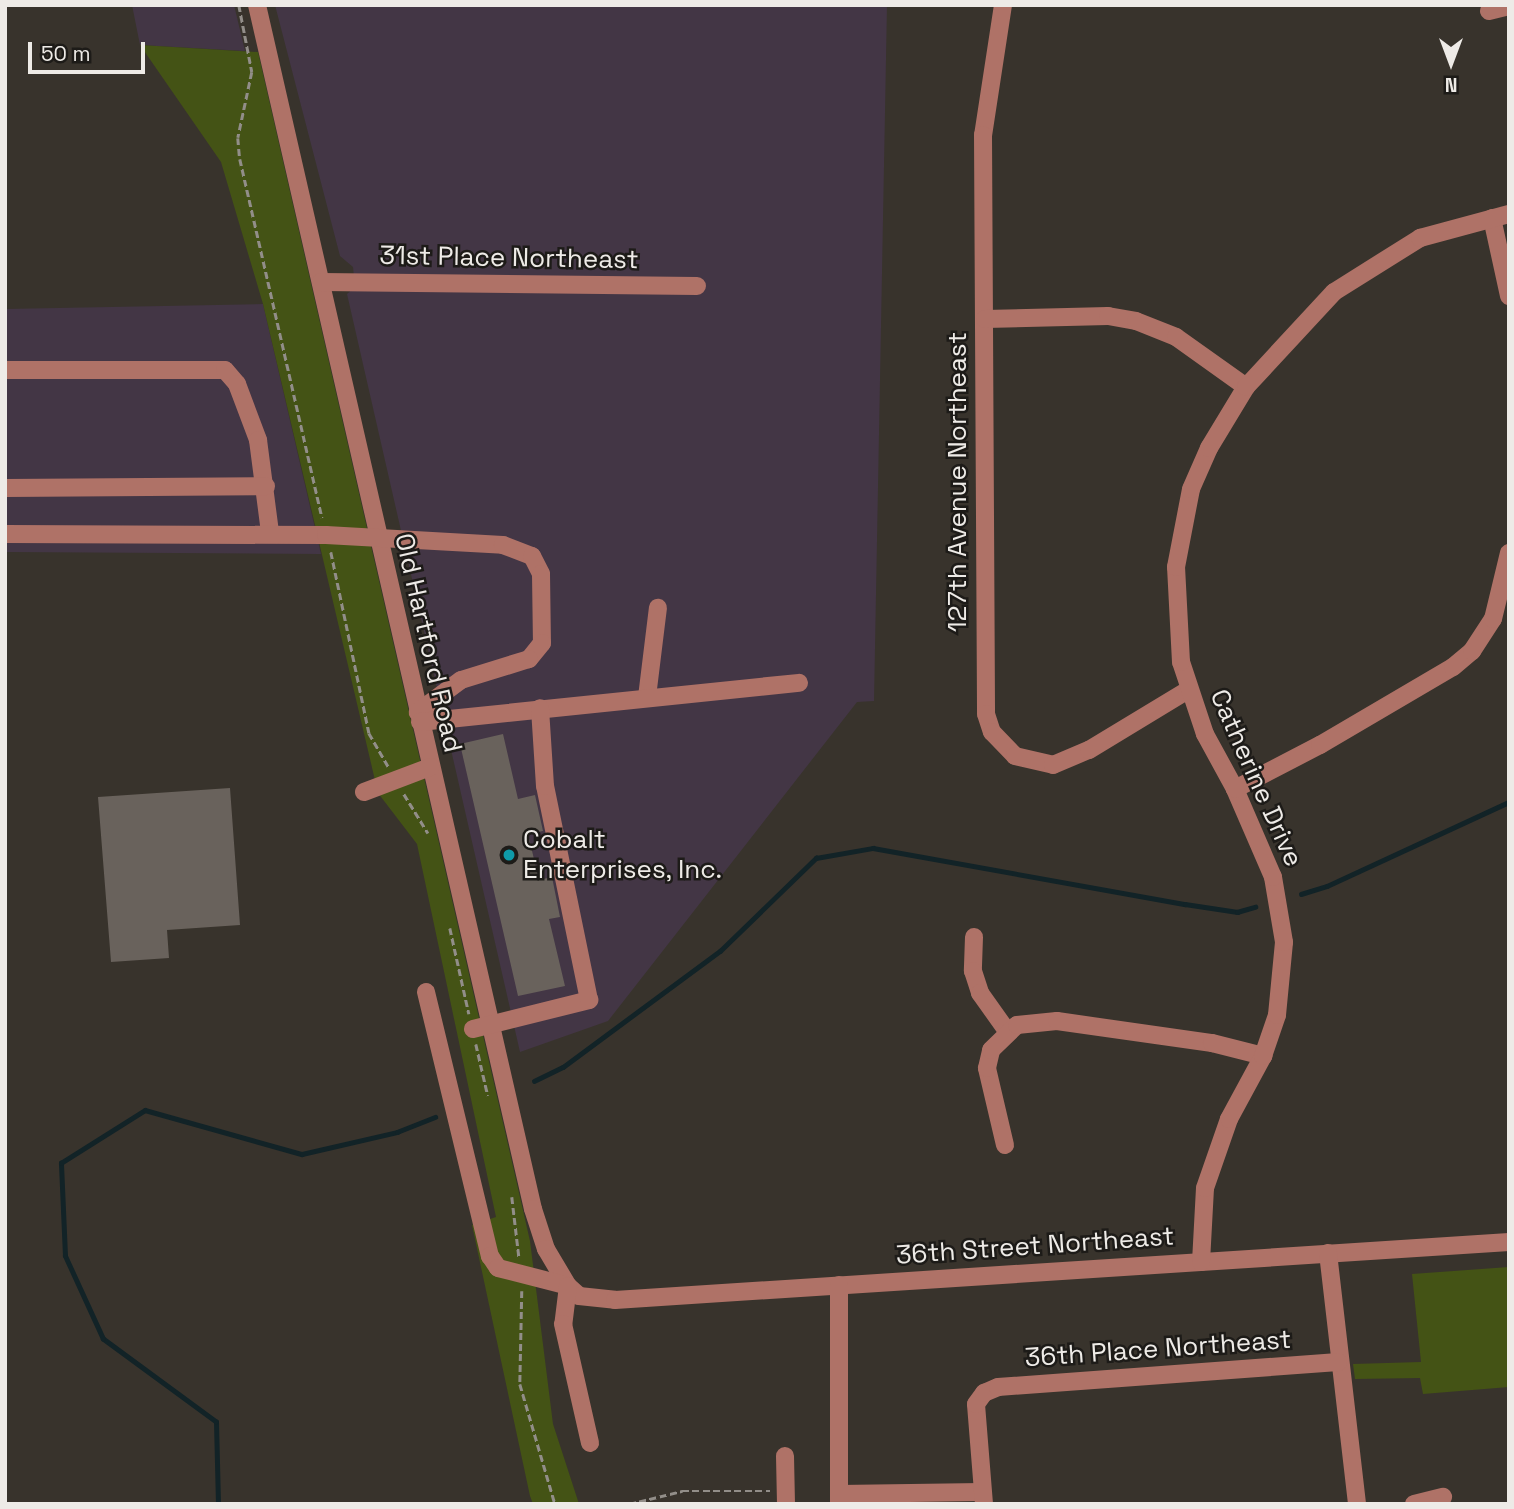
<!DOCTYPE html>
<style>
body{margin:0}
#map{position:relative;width:1514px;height:1509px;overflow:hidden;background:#38332c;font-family:"Space Grotesk",sans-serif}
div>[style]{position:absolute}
.industrial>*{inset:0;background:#433645}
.green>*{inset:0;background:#445315}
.stream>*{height:4.5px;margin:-2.25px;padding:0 2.25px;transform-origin:2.25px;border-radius:2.25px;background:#122327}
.building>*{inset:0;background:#69625c}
.path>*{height:2.5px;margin-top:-1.25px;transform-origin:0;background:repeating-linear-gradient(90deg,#928e89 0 7px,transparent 0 10.5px)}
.minor>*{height:18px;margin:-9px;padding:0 9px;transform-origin:9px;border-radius:9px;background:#af7267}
.dots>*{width:19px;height:19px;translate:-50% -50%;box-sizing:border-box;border:4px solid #1d1b18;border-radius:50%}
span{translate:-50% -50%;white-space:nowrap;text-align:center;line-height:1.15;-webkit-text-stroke:5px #1d1b18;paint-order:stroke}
.street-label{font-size:26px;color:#eeebe7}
.poi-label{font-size:26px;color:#eeebe7}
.left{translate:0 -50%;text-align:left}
.frame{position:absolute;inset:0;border:7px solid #eeebe7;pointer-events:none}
.north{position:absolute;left:1416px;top:28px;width:70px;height:70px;-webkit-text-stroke:5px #1d1b18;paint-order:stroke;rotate:180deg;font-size:19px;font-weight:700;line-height:28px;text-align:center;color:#eeebe7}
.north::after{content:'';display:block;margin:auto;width:24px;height:32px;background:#eeebe7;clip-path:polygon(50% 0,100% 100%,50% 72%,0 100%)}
.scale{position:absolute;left:28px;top:42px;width:117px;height:32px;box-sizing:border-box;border:4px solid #eeebe7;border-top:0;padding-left:9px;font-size:21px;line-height:24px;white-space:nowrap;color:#eeebe7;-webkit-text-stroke:5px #1d1b18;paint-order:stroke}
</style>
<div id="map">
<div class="industrial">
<i style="clip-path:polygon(132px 5px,234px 5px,245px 51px,140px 45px)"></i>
<i style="clip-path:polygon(275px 5px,887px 5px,874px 701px,857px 702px,608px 1021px,520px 1052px,347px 294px,355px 287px,353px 267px,340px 256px)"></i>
<i style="clip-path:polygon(263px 304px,321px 554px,5px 552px,5px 309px)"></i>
</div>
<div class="green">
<i style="clip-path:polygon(140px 45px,258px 52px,530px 1241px,553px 1424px,579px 1504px,533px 1504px,530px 1496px,472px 1225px,496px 1217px,417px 844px,378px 793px,263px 304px,221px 162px)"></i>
<i style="clip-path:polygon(1509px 1267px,1509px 1387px,1423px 1394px,1420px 1378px,1355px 1379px,1353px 1364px,1421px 1362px,1412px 1274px)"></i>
</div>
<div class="stream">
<i style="left:1301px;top:894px;width:27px;rotate:-17deg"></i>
<i style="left:1327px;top:886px;width:200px;rotate:-24.8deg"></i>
<i style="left:534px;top:1081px;width:32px;rotate:-26deg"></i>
<i style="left:563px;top:1067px;width:195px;rotate:-36.5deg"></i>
<i style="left:720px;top:951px;width:134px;rotate:-44.1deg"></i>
<i style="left:816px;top:858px;width:58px;rotate:-10deg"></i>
<i style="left:873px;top:848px;width:317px;rotate:10.2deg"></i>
<i style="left:1185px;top:904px;width:53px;rotate:8.7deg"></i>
<i style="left:1237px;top:912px;width:19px;rotate:-16deg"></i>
<i style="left:218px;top:1504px;width:82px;rotate:-91.4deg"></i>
<i style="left:216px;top:1422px;width:140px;rotate:-143.7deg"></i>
<i style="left:103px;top:1339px;width:91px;rotate:-114.6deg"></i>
<i style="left:65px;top:1256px;width:93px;rotate:-92.5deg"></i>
<i style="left:61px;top:1163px;width:99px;rotate:-32.2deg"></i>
<i style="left:145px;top:1110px;width:163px;rotate:15.7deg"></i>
<i style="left:302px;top:1154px;width:98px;rotate:-13deg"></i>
<i style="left:397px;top:1132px;width:41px;rotate:-21.5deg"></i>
</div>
<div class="building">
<i style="clip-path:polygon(503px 734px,518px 799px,535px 795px,543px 831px,528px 834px,539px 880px,552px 877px,560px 917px,549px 919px,565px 986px,518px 996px,460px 744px)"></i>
<i style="clip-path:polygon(230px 788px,240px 925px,167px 930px,169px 958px,111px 962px,98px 797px)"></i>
</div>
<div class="path">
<i style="left:239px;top:5px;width:68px;rotate:79deg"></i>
<i style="left:252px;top:72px;width:67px;rotate:102deg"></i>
<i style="left:238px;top:138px;width:21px;rotate:85deg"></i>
<i style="left:240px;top:159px;width:368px;rotate:77.1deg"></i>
<i style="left:331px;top:552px;width:185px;rotate:78.1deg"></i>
<i style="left:369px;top:733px;width:39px;rotate:60deg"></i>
<i style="left:404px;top:794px;width:46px;rotate:58.4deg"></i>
<i style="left:450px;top:928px;width:88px;rotate:77.5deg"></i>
<i style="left:476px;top:1044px;width:53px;rotate:77deg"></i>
<i style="left:512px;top:1197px;width:60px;rotate:83.3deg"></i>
<i style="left:522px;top:1291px;width:93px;rotate:91.2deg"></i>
<i style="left:520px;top:1384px;width:125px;rotate:73.7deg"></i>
<i style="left:629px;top:1504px;width:55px;rotate:-13.8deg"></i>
<i style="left:682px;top:1491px;width:88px"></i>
</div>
<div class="minor">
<i style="left:257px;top:5px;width:1235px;rotate:77.09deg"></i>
<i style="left:533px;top:1209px;width:42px;rotate:72deg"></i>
<i style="left:546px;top:1249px;width:43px;rotate:59.3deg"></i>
<i style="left:568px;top:1286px;width:15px;rotate:42deg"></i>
<i style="left:579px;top:1296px;width:36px;rotate:6deg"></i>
<i style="left:615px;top:1300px;width:896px;rotate:-3.71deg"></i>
<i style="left:1003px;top:5px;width:132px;rotate:98.7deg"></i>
<i style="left:983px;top:135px;width:579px;rotate:89.7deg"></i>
<i style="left:986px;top:714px;width:19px;rotate:72deg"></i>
<i style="left:992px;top:732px;width:33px;rotate:46deg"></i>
<i style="left:1015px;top:756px;width:39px;rotate:13deg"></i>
<i style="left:1053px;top:765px;width:39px;rotate:-23deg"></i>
<i style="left:1089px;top:750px;width:116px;rotate:-31.2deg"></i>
<i style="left:1489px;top:11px;width:21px;rotate:-14deg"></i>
<i style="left:1492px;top:218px;width:80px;rotate:77.7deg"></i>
<i style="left:321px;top:282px;width:376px;rotate:0.6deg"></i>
<i style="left:985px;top:319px;width:123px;rotate:-1.4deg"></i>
<i style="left:1108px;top:316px;width:28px;rotate:10deg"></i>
<i style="left:1136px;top:321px;width:43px;rotate:21.8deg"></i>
<i style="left:1176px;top:337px;width:86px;rotate:35.5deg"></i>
<i style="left:5px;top:370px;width:220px"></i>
<i style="left:225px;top:370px;width:18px;rotate:49deg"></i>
<i style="left:237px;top:384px;width:60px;rotate:69.4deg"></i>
<i style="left:258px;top:440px;width:94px;rotate:82.6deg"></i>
<i style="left:5px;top:488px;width:261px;rotate:-0.4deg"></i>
<i style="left:5px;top:534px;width:321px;rotate:0.2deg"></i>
<i style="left:326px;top:535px;width:177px;rotate:3.2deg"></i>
<i style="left:503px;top:545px;width:31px;rotate:21deg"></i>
<i style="left:532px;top:556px;width:20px;rotate:63deg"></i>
<i style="left:541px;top:574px;width:69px;rotate:89.2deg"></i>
<i style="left:542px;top:643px;width:21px;rotate:129deg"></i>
<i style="left:529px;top:659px;width:71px;rotate:162.8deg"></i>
<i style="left:461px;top:680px;width:54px;rotate:143.3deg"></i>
<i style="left:647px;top:697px;width:90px;rotate:-83deg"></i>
<i style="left:420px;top:722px;width:381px;rotate:-5.9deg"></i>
<i style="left:1235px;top:789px;width:96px;rotate:-27.4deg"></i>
<i style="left:1320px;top:745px;width:154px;rotate:-30.4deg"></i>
<i style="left:1453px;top:667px;width:25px;rotate:-40deg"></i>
<i style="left:1472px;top:651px;width:38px;rotate:-57deg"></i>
<i style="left:1493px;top:619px;width:68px;rotate:-76.4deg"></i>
<i style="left:364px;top:792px;width:71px;rotate:-20.7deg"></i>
<i style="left:974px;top:937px;width:34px;rotate:92deg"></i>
<i style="left:973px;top:971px;width:23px;rotate:72deg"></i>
<i style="left:980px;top:993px;width:47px;rotate:54.6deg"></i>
<i style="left:426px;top:992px;width:272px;rotate:76.4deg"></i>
<i style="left:490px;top:1256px;width:14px;rotate:56deg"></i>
<i style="left:498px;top:1268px;width:72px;rotate:14.4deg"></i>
<i style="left:473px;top:1029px;width:120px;rotate:-14deg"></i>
<i style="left:589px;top:1000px;width:218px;rotate:-101.6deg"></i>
<i style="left:545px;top:786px;width:78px;rotate:-93.7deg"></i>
<i style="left:1005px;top:1145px;width:79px;rotate:-103.2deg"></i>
<i style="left:987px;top:1068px;width:18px;rotate:-77deg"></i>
<i style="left:991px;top:1050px;width:36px;rotate:-44deg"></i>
<i style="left:1017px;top:1025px;width:40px;rotate:-5.7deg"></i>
<i style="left:1057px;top:1021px;width:157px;rotate:8.1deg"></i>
<i style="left:1212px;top:1043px;width:53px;rotate:14.3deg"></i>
<i style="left:1328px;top:1253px;width:253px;rotate:83.4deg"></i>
<i style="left:1201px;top:1262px;width:74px;rotate:-86.9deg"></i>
<i style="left:1205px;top:1188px;width:73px;rotate:-70.8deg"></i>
<i style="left:1229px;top:1119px;width:72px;rotate:-61.6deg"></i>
<i style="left:1263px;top:1056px;width:43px;rotate:-71.1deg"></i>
<i style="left:1277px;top:1015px;width:73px;rotate:-84.5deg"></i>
<i style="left:1284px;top:942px;width:66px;rotate:-99.6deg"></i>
<i style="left:1273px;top:877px;width:96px;rotate:-113.4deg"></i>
<i style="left:1235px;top:789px;width:63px;rotate:-118.6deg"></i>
<i style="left:1205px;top:734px;width:76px;rotate:-108.4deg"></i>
<i style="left:1181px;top:662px;width:95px;rotate:-93deg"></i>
<i style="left:1176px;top:567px;width:79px;rotate:-79.1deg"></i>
<i style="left:1191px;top:489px;width:45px;rotate:-66.3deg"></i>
<i style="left:1209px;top:448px;width:71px;rotate:-58.8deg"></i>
<i style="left:1246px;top:387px;width:129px;rotate:-47.2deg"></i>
<i style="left:1334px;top:292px;width:102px;rotate:-32.1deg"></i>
<i style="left:1420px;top:238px;width:92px;rotate:-15.1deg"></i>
<i style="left:568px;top:1286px;width:38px;rotate:97deg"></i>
<i style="left:563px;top:1324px;width:122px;rotate:77.2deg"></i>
<i style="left:785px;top:1456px;width:48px;rotate:88.8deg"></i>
<i style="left:839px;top:1494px;width:143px;rotate:-0.8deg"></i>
<i style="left:839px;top:1504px;width:219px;rotate:-90deg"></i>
<i style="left:984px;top:1504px;width:100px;rotate:-94.6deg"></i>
<i style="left:976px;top:1404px;width:14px;rotate:-54deg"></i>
<i style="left:984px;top:1393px;width:15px;rotate:-23deg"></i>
<i style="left:998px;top:1387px;width:341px;rotate:-4.2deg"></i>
<i style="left:1414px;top:1504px;width:30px;rotate:-14deg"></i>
</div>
<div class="dots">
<i style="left:509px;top:855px;background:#0f9aa8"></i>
</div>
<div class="street-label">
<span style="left:509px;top:258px;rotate:1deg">31st Place Northeast</span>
<span style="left:958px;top:482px;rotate:-90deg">127th Avenue Northeast</span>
<span style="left:428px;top:643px;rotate:77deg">Old Hartford Road</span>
<span style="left:1256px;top:778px;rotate:66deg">Catherine Drive</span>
<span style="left:1035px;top:1246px;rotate:-4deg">36th Street Northeast</span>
<span style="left:1158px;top:1349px;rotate:-4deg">36th Place Northeast</span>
</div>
<div class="poi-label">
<span class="left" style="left:523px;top:855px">Cobalt<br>Enterprises, Inc.</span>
</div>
<div class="frame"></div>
<div class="north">N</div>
<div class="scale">50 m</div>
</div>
